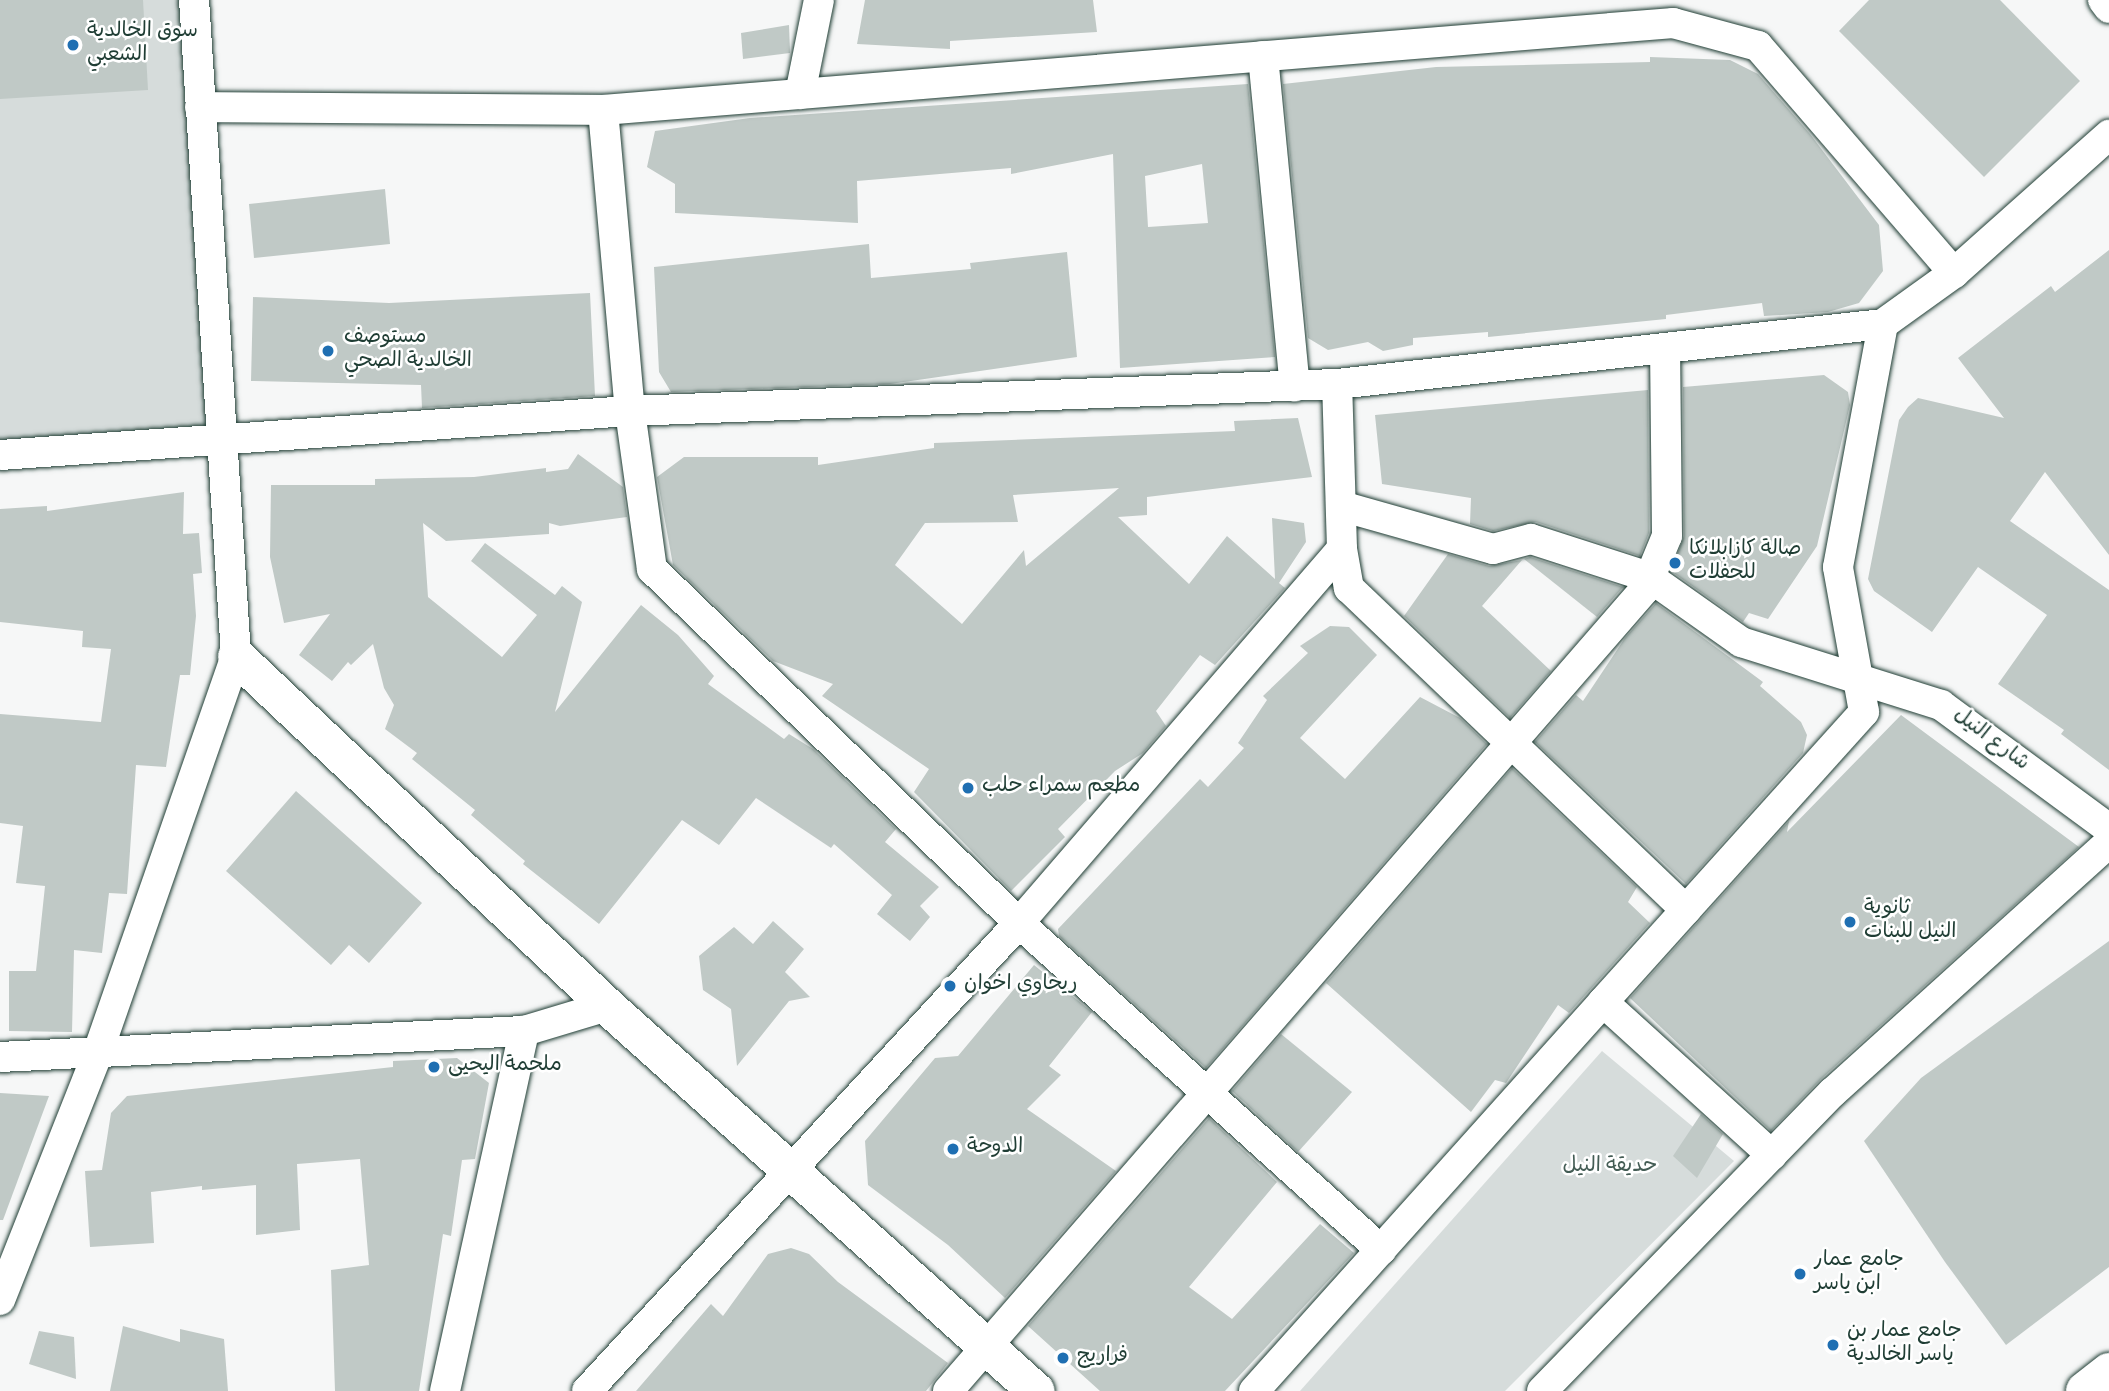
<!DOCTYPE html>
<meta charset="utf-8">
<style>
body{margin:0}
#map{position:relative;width:2109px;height:1391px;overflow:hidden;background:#f6f7f7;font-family:"Gochi Hand","Playpen Sans Arabic",sans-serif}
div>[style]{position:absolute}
.green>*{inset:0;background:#d6dcdb}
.building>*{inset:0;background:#c0c9c6}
.roads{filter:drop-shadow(0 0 2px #1f3d34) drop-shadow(0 0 2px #1f3d34)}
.minor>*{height:30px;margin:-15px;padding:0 15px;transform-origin:15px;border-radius:15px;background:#fff}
.tertiary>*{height:37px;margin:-18.5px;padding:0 18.5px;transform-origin:18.5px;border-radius:18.5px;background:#fff}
.primary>*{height:38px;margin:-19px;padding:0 19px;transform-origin:19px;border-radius:19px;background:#fff}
.dots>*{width:19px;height:19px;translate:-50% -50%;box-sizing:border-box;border:4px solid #fff;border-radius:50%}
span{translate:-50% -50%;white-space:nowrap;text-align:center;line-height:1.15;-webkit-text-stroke:5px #fff;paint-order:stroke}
.poi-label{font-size:21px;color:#1f3d34}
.left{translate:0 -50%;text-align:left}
.street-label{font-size:21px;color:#1f3d34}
.park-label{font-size:21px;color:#445d55}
</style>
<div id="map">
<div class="green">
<i style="clip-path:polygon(0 0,194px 0,220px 439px,0 455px)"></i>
<i style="clip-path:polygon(1602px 1051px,1734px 1161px,1505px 1391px,1300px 1391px)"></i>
</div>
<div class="building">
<i style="clip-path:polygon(0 0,143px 0,148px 90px,0 99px)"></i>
<i style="clip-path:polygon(865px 0,1093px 0,1097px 32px,950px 41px,950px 49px,857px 44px)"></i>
<i style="clip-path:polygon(1869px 0,2000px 0,2080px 81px,1984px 177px,1839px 31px)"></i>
<i style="clip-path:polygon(789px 25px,790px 53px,743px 59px,741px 33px)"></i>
<i style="clip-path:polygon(1650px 57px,1730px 60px,1758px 74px,1810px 134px,1879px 225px,1883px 271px,1859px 303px,1828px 312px,1764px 316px,1762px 303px,1666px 315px,1666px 319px,1488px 337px,1488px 332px,1413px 338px,1413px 345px,1383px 351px,1368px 342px,1328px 350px,1308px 338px,1283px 84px,1436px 67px,1650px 62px)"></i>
<i style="clip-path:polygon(evenodd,1248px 84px,1275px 357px,1120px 368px,1113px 154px,1011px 174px,1011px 168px,857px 181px,858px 223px,675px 213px,675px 184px,647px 167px,655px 131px,750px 118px,1248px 84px,1202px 164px,1208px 223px,1148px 227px,1145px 176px,1202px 164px)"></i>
<i style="clip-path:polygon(385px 189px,390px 244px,254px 258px,249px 204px)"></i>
<i style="clip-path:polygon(869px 244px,871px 278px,971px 269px,970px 263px,1067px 252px,1077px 357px,890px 384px,671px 392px,659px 372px,654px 267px)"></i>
<i style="clip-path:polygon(2109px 250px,2109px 555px,2045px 472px,2010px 521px,2109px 590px,2109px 770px,2061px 734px,2064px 730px,1998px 684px,2047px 615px,1978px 567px,1932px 632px,1874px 591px,1868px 579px,1899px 420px,1908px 407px,1918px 398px,2004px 418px,1958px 358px,2051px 286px,2055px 292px)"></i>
<i style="clip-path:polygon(590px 293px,595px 396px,422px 408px,421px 385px,251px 381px,253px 297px,389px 303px)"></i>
<i style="clip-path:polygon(1824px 375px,1848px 392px,1850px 405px,1817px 546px,1768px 619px,1749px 613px,1743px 622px,1671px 571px,1684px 536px,1683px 387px)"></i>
<i style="clip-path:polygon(1648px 390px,1649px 533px,1640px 556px,1536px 522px,1493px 531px,1470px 524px,1471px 498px,1382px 484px,1375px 415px)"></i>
<i style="clip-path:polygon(evenodd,1298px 418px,1312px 477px,1147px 497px,1147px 515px,1118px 517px,1189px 584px,1227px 536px,1275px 579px,1272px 518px,1304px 523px,1306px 542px,1279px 583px,1285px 588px,1215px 665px,1200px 655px,1156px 711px,1166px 726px,1143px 753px,1115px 771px,1058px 829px,1065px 837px,1011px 891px,914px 792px,929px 769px,822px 696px,833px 684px,773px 661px,673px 565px,657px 477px,684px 457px,818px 457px,818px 465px,934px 448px,934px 443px,1235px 431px,1234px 421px,1298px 418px,1119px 488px,1026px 566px,1024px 550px,962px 624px,895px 565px,925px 523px,1018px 522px,1013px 495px,1119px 488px)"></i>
<i style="clip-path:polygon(578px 454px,623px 487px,627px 517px,560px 526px,549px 523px,549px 534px,446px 541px,423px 523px,428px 597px,502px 657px,537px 615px,471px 561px,485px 543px,555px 595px,562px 586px,582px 602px,555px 712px,641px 605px,678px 635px,714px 676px,708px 684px,784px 739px,789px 734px,813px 749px,896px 829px,885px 842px,939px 887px,920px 906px,930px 917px,910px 941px,877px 914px,892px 895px,834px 844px,831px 848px,756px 798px,719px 845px,682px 820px,599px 924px,523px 864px,525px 861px,471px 815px,475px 810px,412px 759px,417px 753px,385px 729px,394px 705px,384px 688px,373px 644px,351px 665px,348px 662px,332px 681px,299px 655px,330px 614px,284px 623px,270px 557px,271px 485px,375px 485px,375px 479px,474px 477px,546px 468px,546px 472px,568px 469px)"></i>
<i style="clip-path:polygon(184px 492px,183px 534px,199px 533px,202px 573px,193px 574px,196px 616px,190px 675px,180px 675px,166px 767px,136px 765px,127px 894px,109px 893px,102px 953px,74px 950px,72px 1032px,9px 1031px,9px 971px,36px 971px,45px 886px,16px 883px,23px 826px,0 823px,0 714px,101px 722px,111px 649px,82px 647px,83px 631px,0 622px,0 509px,47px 506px,47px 511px)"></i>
<i style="clip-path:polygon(1448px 554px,1489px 566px,1522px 560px,1482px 606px,1551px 671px,1510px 718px,1404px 616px)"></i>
<i style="clip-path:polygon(1530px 557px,1623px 587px,1597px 617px,1524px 559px)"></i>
<i style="clip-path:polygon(1656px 603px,1763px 682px,1760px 686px,1801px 722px,1807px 735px,1803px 753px,1686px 884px,1535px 742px,1576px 695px,1583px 701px,1625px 638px)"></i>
<i style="clip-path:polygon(1330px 626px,1349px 627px,1377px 655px,1300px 738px,1345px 779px,1420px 697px,1460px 718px,1487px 744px,1206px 1068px,1059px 936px,1058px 929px,1200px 779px,1208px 787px,1244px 748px,1238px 743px,1267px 700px,1263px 696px,1308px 653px,1300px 646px)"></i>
<i style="clip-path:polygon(1901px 715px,2079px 847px,1821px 1079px,1771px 1131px,1630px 998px,1789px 821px,1787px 832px)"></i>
<i style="clip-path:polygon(1512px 768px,1637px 887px,1628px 902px,1650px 923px,1569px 1013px,1558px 1005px,1506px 1083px,1495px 1080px,1471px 1112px,1326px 983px)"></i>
<i style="clip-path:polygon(296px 791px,422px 903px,369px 963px,349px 945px,331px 965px,226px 871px)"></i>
<i style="clip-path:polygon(773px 921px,804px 949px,785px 972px,810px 997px,789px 1001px,737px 1066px,731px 1009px,703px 990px,699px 956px,734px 927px,753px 944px)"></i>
<i style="clip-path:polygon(2109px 941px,2109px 1267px,2006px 1345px,1945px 1262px,1864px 1141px,1921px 1078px)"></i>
<i style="clip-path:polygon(1034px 965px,1092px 1012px,1049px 1066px,1061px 1075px,1027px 1109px,1116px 1171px,1005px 1298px,948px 1245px,868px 1185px,865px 1141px,935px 1058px,958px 1056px)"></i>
<i style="clip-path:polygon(1281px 1034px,1352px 1092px,1298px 1152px,1232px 1091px)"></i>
<i style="clip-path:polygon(457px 1058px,489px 1083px,475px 1159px,462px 1160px,451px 1236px,443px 1234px,419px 1391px,335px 1391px,331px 1270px,369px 1265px,360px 1159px,297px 1164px,300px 1230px,256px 1235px,256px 1185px,202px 1190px,202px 1186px,151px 1192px,154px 1243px,90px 1247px,85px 1171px,102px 1170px,111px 1113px,127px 1096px,393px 1067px,393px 1061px)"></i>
<i style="clip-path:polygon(0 1093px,49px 1096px,3px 1220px,0 1220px)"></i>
<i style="clip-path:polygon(1701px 1114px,1723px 1134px,1697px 1178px,1673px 1156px)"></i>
<i style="clip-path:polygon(1209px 1118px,1277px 1182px,1189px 1287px,1232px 1319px,1320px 1224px,1354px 1253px,1225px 1391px,1100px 1391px,1028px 1326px)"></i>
<i style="clip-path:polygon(791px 1248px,809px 1254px,838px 1282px,948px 1363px,926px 1391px,636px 1391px,711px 1304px,723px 1316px,768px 1254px)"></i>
<i style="clip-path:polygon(123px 1326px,180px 1342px,180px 1329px,224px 1339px,228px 1391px,110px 1391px)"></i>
<i style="clip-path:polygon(39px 1331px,74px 1337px,76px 1379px,29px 1364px)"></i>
</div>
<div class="roads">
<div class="minor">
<i style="left:2103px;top:0;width:10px;rotate:53deg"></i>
<i style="left:1263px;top:56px;width:332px;rotate:84.5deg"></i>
<i style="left:800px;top:94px;width:96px;rotate:-78.6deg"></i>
<i style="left:200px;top:107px;width:403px;rotate:0.4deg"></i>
<i style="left:603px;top:110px;width:1074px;rotate:-4.65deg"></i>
<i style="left:1673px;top:23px;width:88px;rotate:15.1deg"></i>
<i style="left:1758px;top:46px;width:300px;rotate:49.2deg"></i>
<i style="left:603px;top:110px;width:302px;rotate:84.9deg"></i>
<i style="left:630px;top:411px;width:160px;rotate:82.1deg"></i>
<i style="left:652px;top:569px;width:510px;rotate:43.97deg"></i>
<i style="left:1019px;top:923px;width:488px;rotate:42.1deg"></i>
<i style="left:0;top:455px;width:632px;rotate:-4deg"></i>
<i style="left:630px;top:411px;width:708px;rotate:-2.19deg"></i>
<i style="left:1337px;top:384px;width:549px;rotate:-6.27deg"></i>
<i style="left:1883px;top:324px;width:87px;rotate:-35.7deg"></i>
<i style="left:1954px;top:273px;width:208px;rotate:-41.7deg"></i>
<i style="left:1341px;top:506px;width:158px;rotate:15.8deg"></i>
<i style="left:1493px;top:549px;width:39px;rotate:-15deg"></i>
<i style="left:1531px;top:539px;width:124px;rotate:17.9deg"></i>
<i style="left:1649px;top:577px;width:113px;rotate:35.2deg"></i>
<i style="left:1741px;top:642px;width:210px;rotate:17.5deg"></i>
<i style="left:1941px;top:705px;width:209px;rotate:36.4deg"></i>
<i style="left:1342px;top:549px;width:40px;rotate:80deg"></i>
<i style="left:1349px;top:588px;width:466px;rotate:43.7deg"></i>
<i style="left:1603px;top:1002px;width:390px;rotate:-48deg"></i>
<i style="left:1864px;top:712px;width:147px;rotate:-100.2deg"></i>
<i style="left:1838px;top:567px;width:247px;rotate:-79.5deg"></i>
<i style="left:0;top:1057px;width:525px;rotate:-2.84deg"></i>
<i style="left:524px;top:1031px;width:87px;rotate:-16.8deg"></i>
<i style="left:0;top:1300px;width:267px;rotate:-68.4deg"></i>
<i style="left:98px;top:1052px;width:419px;rotate:-70.8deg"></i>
<i style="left:236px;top:656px;width:657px;rotate:-93.66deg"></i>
<i style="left:445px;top:1391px;width:369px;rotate:-77.6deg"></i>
<i style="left:587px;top:1391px;width:637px;rotate:-47.29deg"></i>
<i style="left:1019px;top:923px;width:494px;rotate:-49.2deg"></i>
<i style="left:1342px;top:549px;width:165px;rotate:-91.7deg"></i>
<i style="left:948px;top:1391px;width:1063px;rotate:-49.01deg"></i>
<i style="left:1645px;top:589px;width:57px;rotate:-67.5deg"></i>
<i style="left:1667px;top:536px;width:188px;rotate:-90.6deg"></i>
<i style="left:1254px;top:1391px;width:523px;rotate:-48.1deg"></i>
<i style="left:1603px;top:1002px;width:228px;rotate:42.2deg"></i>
<i style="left:1542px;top:1391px;width:417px;rotate:-45.8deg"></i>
<i style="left:1833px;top:1092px;width:372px;rotate:-42.1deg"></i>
</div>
<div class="tertiary">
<i style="left:236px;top:656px;width:510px;rotate:43.33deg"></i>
<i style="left:607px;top:1006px;width:576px;rotate:41.91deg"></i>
</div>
<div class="primary">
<i style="left:2085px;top:1391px;width:31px;rotate:-38deg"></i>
</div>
</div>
<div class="dots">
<i style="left:73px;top:45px;background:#1f6fb2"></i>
<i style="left:328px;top:351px;background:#1f6fb2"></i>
<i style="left:1675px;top:563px;background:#1f6fb2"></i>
<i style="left:968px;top:788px;background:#1f6fb2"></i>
<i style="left:1850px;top:922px;background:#1f6fb2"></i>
<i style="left:950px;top:986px;background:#1f6fb2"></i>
<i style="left:434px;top:1067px;background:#1f6fb2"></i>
<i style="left:953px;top:1149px;background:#1f6fb2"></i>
<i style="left:1800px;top:1274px;background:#1f6fb2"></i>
<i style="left:1833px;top:1345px;background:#1f6fb2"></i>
<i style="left:1063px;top:1358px;background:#1f6fb2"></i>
</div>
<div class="poi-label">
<span class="left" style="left:87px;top:45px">سوق الخالدية<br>الشعبي</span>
<span class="left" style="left:344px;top:351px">مستوصف<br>الخالدية الصحي</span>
<span class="left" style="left:1689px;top:563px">صالة كازابلانكا<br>للحفلات</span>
<span class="left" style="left:982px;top:788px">مطعم سمراء حلب</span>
<span class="left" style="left:1864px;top:922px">ثانوية<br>النيل للبنات</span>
<span class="left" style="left:964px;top:986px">ريحاوي اخوان</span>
<span class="left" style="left:448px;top:1067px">ملحمة اليحيى</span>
<span class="left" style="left:967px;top:1149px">الدوحة</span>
<span class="left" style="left:1814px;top:1274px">جامع عمار<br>ابن ياسر</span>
<span class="left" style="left:1847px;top:1345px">جامع عمار بن<br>ياسر الخالدية</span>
<span class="left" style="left:1077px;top:1358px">فراريج</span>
</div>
<div class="street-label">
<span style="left:1990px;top:741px;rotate:37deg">شارع النيل</span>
</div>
<div class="park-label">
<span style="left:1610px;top:1168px">حديقة النيل</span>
</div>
</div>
